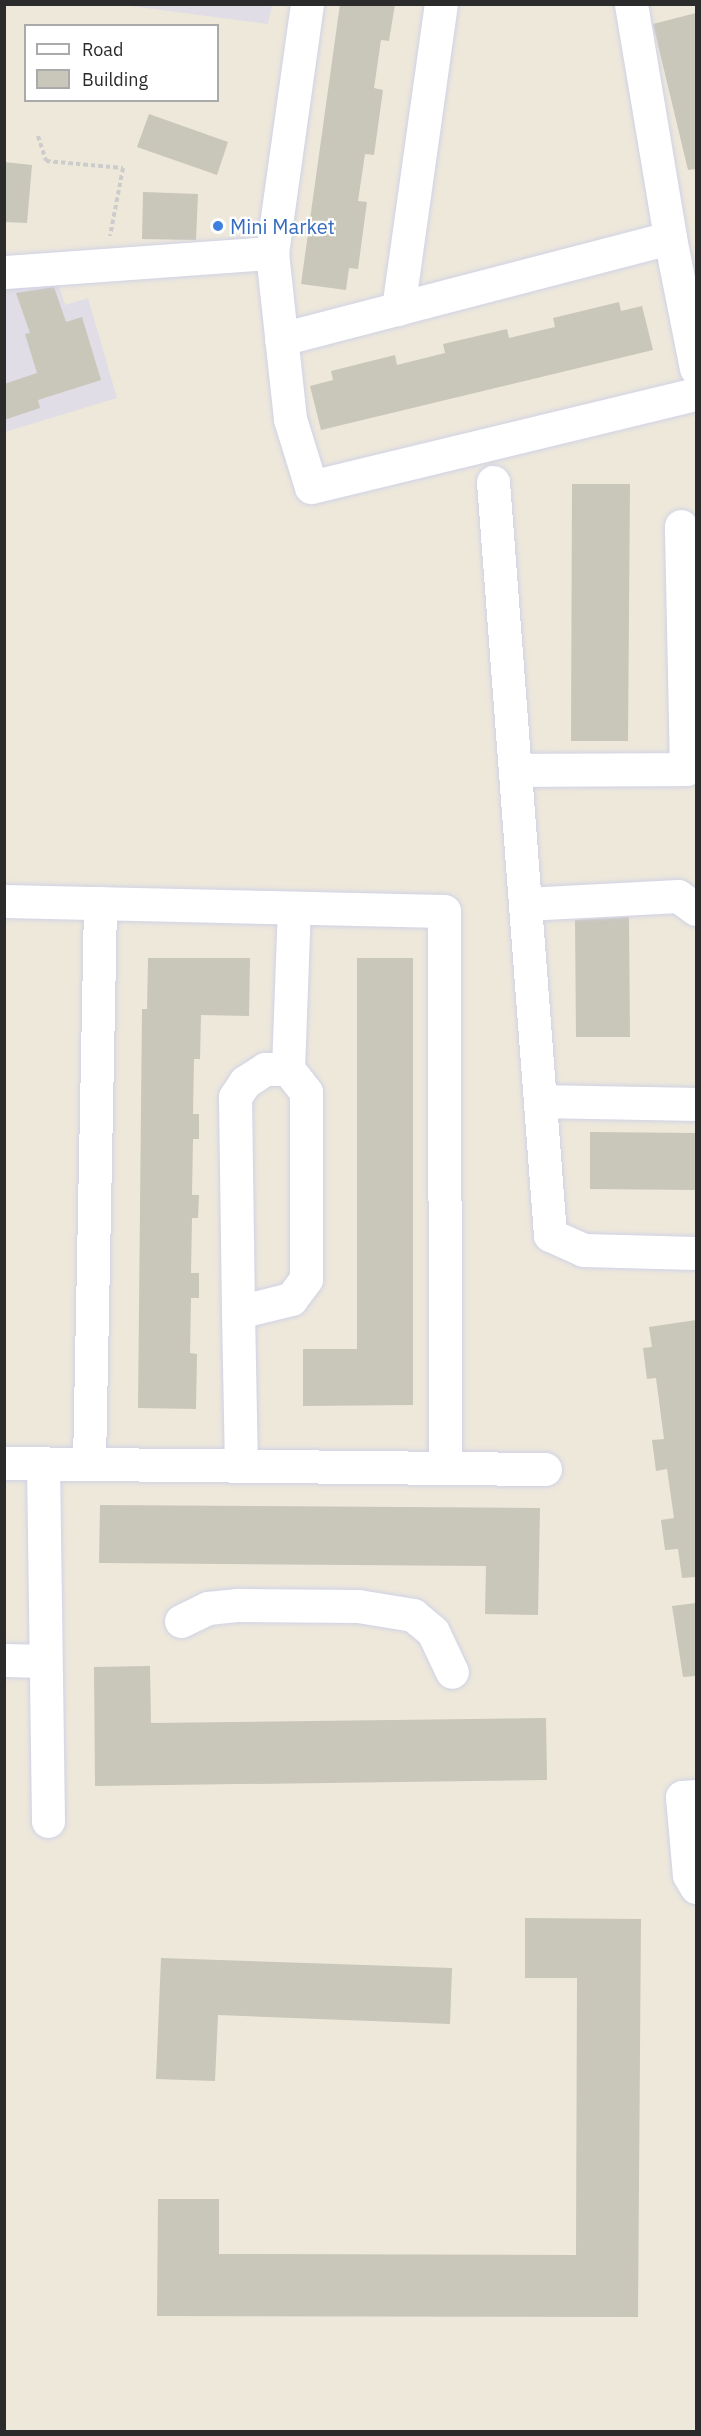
<!DOCTYPE html>
<style>
body{margin:0}
#map{position:relative;width:701px;height:2436px;overflow:hidden;background:#eee8db;font-family:"IBM Plex Sans",sans-serif}
div>[style]{position:absolute}
.industrial>*{inset:0;background:#e0dde6}
.building>*{inset:0;background:#c9c6ba}
.path>*{height:4px;margin-top:-2px;transform-origin:0;background:repeating-linear-gradient(90deg,#ccc 0 4.5px,transparent 0 7.5px)}
.roads{filter:drop-shadow(0 0 2px #d0d2e5) drop-shadow(0 0 2px #d0d2e5)}
.minor>*{height:33px;margin:-16.5px;padding:0 16.5px;transform-origin:16.5px;border-radius:16.5px;background:#fff}
.dots>*{width:16px;height:16px;translate:-50% -50%;box-sizing:border-box;border:3px solid #fff;border-radius:50%}
span{translate:-50% -50%;white-space:nowrap;text-align:center;line-height:1.15;-webkit-text-stroke:4.5px #fff;paint-order:stroke}
.shop-label{font-size:20px;color:#366cbe}
.left{translate:0 -50%;text-align:left}
.frame{position:absolute;inset:0;border:6px solid #2b2b2b;pointer-events:none}
.legend{position:absolute;left:24px;top:24px;width:195px;height:78px;box-sizing:border-box;background:#fff;border:2px solid #aaa;margin:0;padding:8px 10px;list-style:none;font-size:18px;color:#2b2b2b}
.legend li{display:flex;align-items:center;gap:12px;height:30px}
.legend b{width:30px;border:2px solid #aaa}
</style>
<div id="map">
<div class="industrial">
<i style="clip-path:polygon(123px 5px,272px 5px,268px 24px)"></i>
<i style="clip-path:polygon(55px 274px,65px 305px,88px 298px,117px 398px,5px 432px,4px 291px)"></i>
</div>
<div class="building">
<i style="clip-path:polygon(340px 4px,395px 4px,389px 41px,381px 40px,374px 88px,383px 90px,374px 155px,365px 154px,358px 201px,367px 202px,358px 269px,349px 268px,346px 290px,301px 284px)"></i>
<i style="clip-path:polygon(696px 13px,696px 169px,688px 170px,653px 24px)"></i>
<i style="clip-path:polygon(149px 114px,228px 142px,217px 175px,137px 147px)"></i>
<i style="clip-path:polygon(4px 162px,32px 165px,27px 223px,4px 222px)"></i>
<i style="clip-path:polygon(143px 192px,198px 194px,196px 240px,142px 239px)"></i>
<i style="clip-path:polygon(54px 287px,66px 322px,82px 317px,101px 380px,38px 400px,40px 408px,4px 420px,4px 384px,37px 373px,25px 334px,30px 333px,16px 293px)"></i>
<i style="clip-path:polygon(619px 302px,621px 311px,642px 306px,653px 350px,321px 430px,310px 386px,333px 380px,331px 371px,395px 355px,397px 365px,445px 353px,443px 344px,507px 329px,509px 338px,555px 327px,553px 318px)"></i>
<i style="clip-path:polygon(572px 484px,630px 484px,628px 741px,571px 741px)"></i>
<i style="clip-path:polygon(629px 917px,630px 1037px,576px 1037px,575px 920px)"></i>
<i style="clip-path:polygon(148px 958px,250px 958px,249px 1016px,201px 1015px,200px 1059px,194px 1059px,193px 1114px,199px 1114px,199px 1139px,193px 1139px,192px 1195px,199px 1195px,198px 1218px,192px 1218px,191px 1273px,199px 1273px,199px 1298px,191px 1298px,190px 1353px,197px 1354px,196px 1409px,138px 1408px,142px 1009px,147px 1009px)"></i>
<i style="clip-path:polygon(357px 958px,413px 958px,413px 1405px,303px 1406px,303px 1349px,357px 1349px)"></i>
<i style="clip-path:polygon(590px 1132px,696px 1133px,696px 1190px,590px 1189px)"></i>
<i style="clip-path:polygon(696px 1320px,696px 1577px,682px 1578px,678px 1549px,665px 1550px,661px 1520px,674px 1518px,667px 1469px,656px 1471px,652px 1440px,664px 1439px,656px 1378px,647px 1379px,643px 1348px,652px 1347px,649px 1327px)"></i>
<i style="clip-path:polygon(100px 1505px,540px 1508px,538px 1615px,485px 1614px,486px 1566px,99px 1563px)"></i>
<i style="clip-path:polygon(696px 1603px,696px 1676px,683px 1677px,672px 1606px)"></i>
<i style="clip-path:polygon(150px 1666px,151px 1723px,546px 1718px,547px 1780px,95px 1786px,94px 1667px)"></i>
<i style="clip-path:polygon(525px 1918px,641px 1919px,638px 2317px,157px 2316px,158px 2199px,219px 2199px,219px 2254px,576px 2255px,577px 1978px,525px 1978px)"></i>
<i style="clip-path:polygon(161px 1958px,452px 1968px,450px 2024px,218px 2015px,215px 2081px,156px 2079px)"></i>
</div>
<div class="path">
<i style="left:38px;top:136px;width:26px;rotate:72deg"></i>
<i style="left:46px;top:161px;width:77px;rotate:5.2deg"></i>
<i style="left:123px;top:168px;width:69px;rotate:100.8deg"></i>
</div>
<div class="roads">
<div class="minor">
<i style="left:307px;top:4px;width:251px;rotate:98deg"></i>
<i style="left:272px;top:253px;width:167px;rotate:83.8deg"></i>
<i style="left:290px;top:419px;width:71px;rotate:72.8deg"></i>
<i style="left:311px;top:487px;width:396px;rotate:-13.6deg"></i>
<i style="left:631px;top:4px;width:237px;rotate:80.5deg"></i>
<i style="left:4px;top:272px;width:269px;rotate:-4.1deg"></i>
<i style="left:398px;top:309px;width:308px;rotate:-82deg"></i>
<i style="left:281px;top:339px;width:402px;rotate:-14.6deg"></i>
<i style="left:670px;top:238px;width:133px;rotate:78.7deg"></i>
<i style="left:493px;top:482px;width:755px;rotate:85.67deg"></i>
<i style="left:550px;top:1235px;width:36px;rotate:24deg"></i>
<i style="left:583px;top:1250px;width:113px;rotate:1.5deg"></i>
<i style="left:515px;top:770px;width:171px;rotate:-0.3deg"></i>
<i style="left:686px;top:769px;width:243px;rotate:-91.2deg"></i>
<i style="left:4px;top:901px;width:440px;rotate:1.3deg"></i>
<i style="left:444px;top:911px;width:557px;rotate:89.9deg"></i>
<i style="left:525px;top:904px;width:153px;rotate:-3deg"></i>
<i style="left:678px;top:896px;width:22px;rotate:36deg"></i>
<i style="left:288px;top:1069px;width:161px;rotate:-87.9deg"></i>
<i style="left:540px;top:1101px;width:156px;rotate:1.1deg"></i>
<i style="left:238px;top:1312px;width:55px;rotate:-13.8deg"></i>
<i style="left:291px;top:1299px;width:25px;rotate:-53deg"></i>
<i style="left:306px;top:1279px;width:187px;rotate:-90deg"></i>
<i style="left:306px;top:1092px;width:29px;rotate:-128deg"></i>
<i style="left:288px;top:1069px;width:23px;rotate:180deg"></i>
<i style="left:265px;top:1069px;width:24px;rotate:147deg"></i>
<i style="left:245px;top:1082px;width:18px;rotate:124deg"></i>
<i style="left:235px;top:1097px;width:215px;rotate:89.2deg"></i>
<i style="left:238px;top:1312px;width:153px;rotate:88.9deg"></i>
<i style="left:4px;top:1463px;width:541px;rotate:0.64deg"></i>
<i style="left:43px;top:1463px;width:358px;rotate:89.2deg"></i>
<i style="left:89px;top:1463px;width:560px;rotate:-88.87deg"></i>
<i style="left:181px;top:1621px;width:30px;rotate:-26deg"></i>
<i style="left:208px;top:1608px;width:30px;rotate:-6deg"></i>
<i style="left:238px;top:1605px;width:120px;rotate:0.5deg"></i>
<i style="left:358px;top:1606px;width:56px;rotate:9.3deg"></i>
<i style="left:413px;top:1615px;width:26px;rotate:40deg"></i>
<i style="left:433px;top:1632px;width:44px;rotate:64.6deg"></i>
<i style="left:4px;top:1660px;width:40px;rotate:1.4deg"></i>
<i style="left:696px;top:1796px;width:14px;rotate:176deg"></i>
<i style="left:682px;top:1797px;width:78px;rotate:84.9deg"></i>
<i style="left:689px;top:1875px;width:14px;rotate:60deg"></i>
</div>
</div>
<div class="dots">
<i style="left:218px;top:226px;background:#3f7fe0"></i>
</div>
<div class="shop-label">
<span class="left" style="left:230px;top:226px">Mini Market</span>
</div>
<div class="frame"></div>
<ul class="legend">
<li><b style="height:8px;background:#fff"></b>Road</li>
<li><b style="height:16px;background:#c9c6ba"></b>Building</li>
</ul>
</div>
